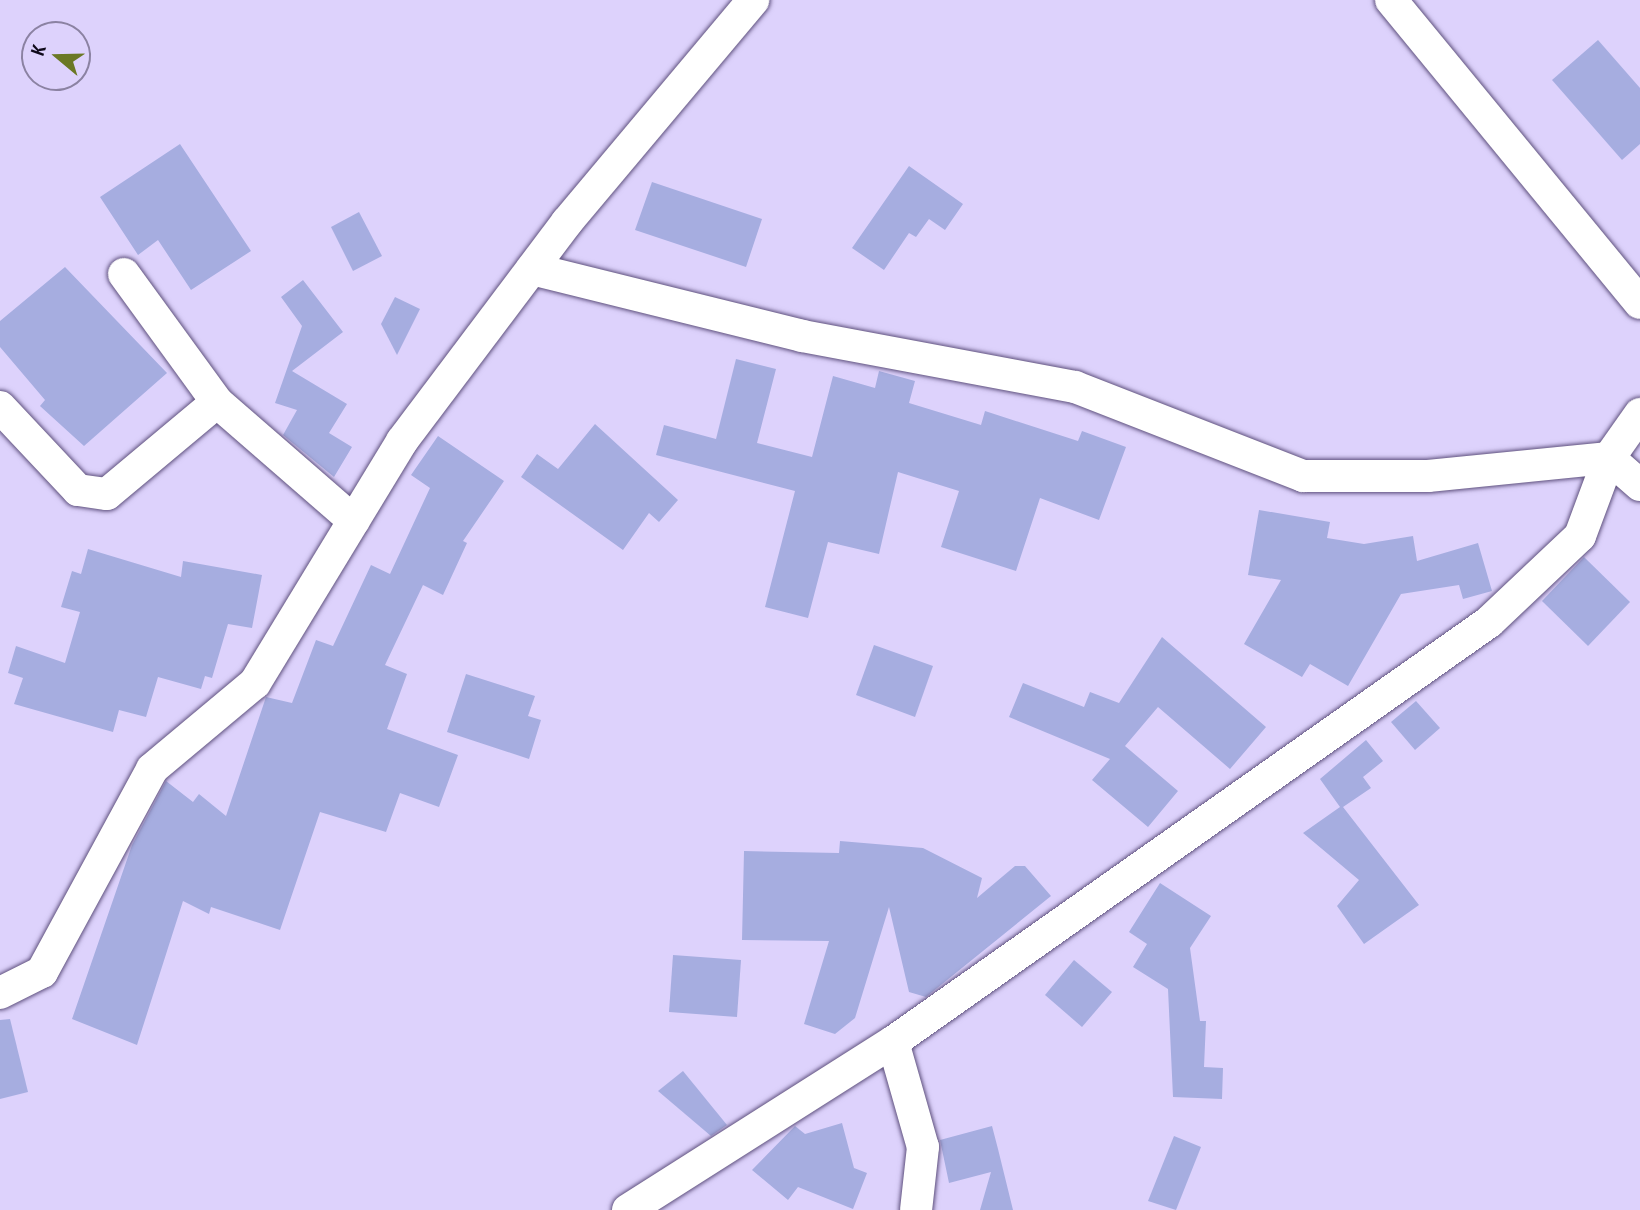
<!DOCTYPE html>
<style>
body{margin:0}
#map{position:relative;width:1640px;height:1210px;overflow:hidden;background:#ddd2fc;font-family:"PT Sans Narrow",sans-serif}
div>[style]{position:absolute}
.building>*{inset:0;background:#a6ade0}
.roads{filter:drop-shadow(0 0 2px #5f517e) drop-shadow(0 0 2px #5f517e)}
.minor>*{height:32px;margin:-16px;padding:0 16px;transform-origin:16px;border-radius:16px;background:#fff}
span{translate:-50% -50%;white-space:nowrap;text-align:center;line-height:1.15;-webkit-text-stroke:5px #ddd2fc;paint-order:stroke}
.north{position:absolute;left:21px;top:21px;width:70px;height:70px;box-sizing:border-box;background:#ddd2fc;border:2px solid #8b82a2;border-radius:50%;rotate:289deg;font-size:19px;font-weight:700;line-height:28px;text-align:center;color:#0f091a}
.north::after{content:'';display:block;margin:auto;width:24px;height:32px;background:#6b7825;clip-path:polygon(50% 0,100% 100%,50% 72%,0 100%)}
</style>
<div id="map">
<div class="building">
<i style="clip-path:polygon(1598px 40px,1640px 88px,1640px 144px,1622px 160px,1552px 80px)"></i>
<i style="clip-path:polygon(180px 144px,251px 251px,191px 290px,158px 240px,138px 255px,100px 197px)"></i>
<i style="clip-path:polygon(909px 166px,963px 204px,945px 230px,929px 219px,916px 237px,909px 233px,884px 270px,852px 248px)"></i>
<i style="clip-path:polygon(652px 182px,762px 219px,746px 267px,635px 230px)"></i>
<i style="clip-path:polygon(359px 212px,382px 256px,353px 271px,331px 227px)"></i>
<i style="clip-path:polygon(65px 267px,167px 373px,84px 446px,40px 406px,45px 400px,0 347px,0 321px)"></i>
<i style="clip-path:polygon(303px 280px,343px 332px,292px 371px,347px 404px,329px 433px,352px 447px,334px 477px,283px 435px,297px 410px,275px 403px,302px 326px,281px 297px)"></i>
<i style="clip-path:polygon(395px 297px,420px 309px,397px 355px,381px 324px)"></i>
<i style="clip-path:polygon(736px 359px,776px 369px,757px 443px,812px 457px,833px 376px,875px 388px,879px 371px,915px 381px,909px 403px,981px 425px,985px 411px,1078px 441px,1082px 431px,1126px 447px,1099px 520px,1040px 498px,1016px 571px,941px 547px,959px 491px,898px 472px,879px 554px,828px 542px,808px 618px,765px 607px,795px 491px,656px 455px,664px 425px,716px 439px)"></i>
<i style="clip-path:polygon(595px 424px,678px 500px,659px 522px,649px 513px,623px 550px,521px 477px,537px 454px,558px 469px)"></i>
<i style="clip-path:polygon(438px 436px,504px 481px,463px 541px,467px 543px,443px 595px,423px 585px,385px 665px,407px 674px,387px 729px,458px 755px,439px 807px,400px 793px,386px 832px,320px 812px,280px 930px,211px 907px,209px 914px,183px 901px,137px 1045px,72px 1019px,132px 845px,166px 781px,193px 802px,199px 794px,226px 816px,266px 697px,292px 703px,316px 640px,333px 646px,371px 565px,390px 574px,430px 488px,411px 475px)"></i>
<i style="clip-path:polygon(1259px 510px,1330px 522px,1327px 538px,1364px 544px,1413px 536px,1417px 561px,1478px 543px,1492px 591px,1463px 599px,1459px 585px,1401px 594px,1348px 686px,1310px 664px,1302px 677px,1244px 644px,1281px 580px,1248px 575px)"></i>
<i style="clip-path:polygon(88px 549px,181px 577px,183px 561px,262px 575px,252px 628px,228px 624px,212px 678px,205px 676px,201px 689px,158px 677px,146px 717px,119px 710px,113px 732px,14px 704px,23px 678px,8px 673px,16px 646px,65px 663px,80px 612px,61px 607px,72px 571px,81px 574px)"></i>
<i style="clip-path:polygon(1584px 557px,1630px 602px,1588px 646px,1542px 601px)"></i>
<i style="clip-path:polygon(1162px 637px,1266px 727px,1230px 769px,1158px 707px,1125px 746px,1178px 791px,1148px 827px,1092px 780px,1110px 759px,1009px 717px,1023px 683px,1084px 707px,1090px 692px,1119px 703px)"></i>
<i style="clip-path:polygon(874px 645px,933px 666px,915px 717px,856px 695px)"></i>
<i style="clip-path:polygon(466px 674px,535px 696px,528px 716px,541px 720px,529px 759px,447px 732px)"></i>
<i style="clip-path:polygon(1416px 701px,1440px 728px,1415px 750px,1391px 722px)"></i>
<i style="clip-path:polygon(1366px 740px,1383px 761px,1363px 777px,1371px 788px,1343px 807px,1419px 905px,1364px 944px,1337px 906px,1359px 880px,1303px 833px,1340px 807px,1320px 779px)"></i>
<i style="clip-path:polygon(840px 841px,923px 848px,982px 878px,977px 898px,1015px 866px,1025px 866px,1051px 896px,926px 997px,909px 992px,889px 907px,855px 1018px,835px 1034px,804px 1024px,829px 941px,742px 940px,744px 851px,839px 853px)"></i>
<i style="clip-path:polygon(1160px 883px,1211px 916px,1190px 948px,1200px 1021px,1206px 1021px,1204px 1067px,1223px 1068px,1222px 1099px,1173px 1097px,1168px 989px,1133px 967px,1147px 944px,1129px 932px)"></i>
<i style="clip-path:polygon(673px 955px,741px 960px,737px 1017px,669px 1012px)"></i>
<i style="clip-path:polygon(1074px 960px,1112px 992px,1082px 1027px,1045px 995px)"></i>
<i style="clip-path:polygon(10px 1019px,28px 1092px,0 1099px,0 1020px)"></i>
<i style="clip-path:polygon(683px 1071px,727px 1125px,711px 1136px,658px 1091px)"></i>
<i style="clip-path:polygon(842px 1123px,854px 1168px,867px 1173px,853px 1209px,798px 1187px,788px 1200px,752px 1170px,795px 1126px,805px 1134px)"></i>
<i style="clip-path:polygon(992px 1126px,998px 1149px,1013px 1210px,980px 1210px,991px 1172px,949px 1183px,940px 1140px)"></i>
<i style="clip-path:polygon(1174px 1136px,1201px 1147px,1176px 1210px,1148px 1201px)"></i>
</div>
<div class="roads">
<div class="minor">
<i style="left:1391px;top:0;width:392px;rotate:50.6deg"></i>
<i style="left:532px;top:269px;width:278px;rotate:13.9deg"></i>
<i style="left:802px;top:336px;width:278px;rotate:10.6deg"></i>
<i style="left:1075px;top:387px;width:245px;rotate:21.3deg"></i>
<i style="left:1303px;top:476px;width:125px"></i>
<i style="left:1428px;top:476px;width:182px;rotate:-5.7deg"></i>
<i style="left:1609px;top:458px;width:54px;rotate:-54.8deg"></i>
<i style="left:124px;top:274px;width:158px;rotate:54deg"></i>
<i style="left:217px;top:402px;width:181px;rotate:41deg"></i>
<i style="left:0;top:407px;width:114px;rotate:46.8deg"></i>
<i style="left:78px;top:490px;width:29px;rotate:8deg"></i>
<i style="left:107px;top:494px;width:143px;rotate:-39.9deg"></i>
<i style="left:0;top:993px;width:47px;rotate:-26.6deg"></i>
<i style="left:42px;top:972px;width:231px;rotate:-61.5deg"></i>
<i style="left:152px;top:769px;width:134px;rotate:-39.9deg"></i>
<i style="left:255px;top:683px;width:283px;rotate:-58.7deg"></i>
<i style="left:402px;top:441px;width:274px;rotate:-53deg"></i>
<i style="left:567px;top:222px;width:290px;rotate:-50deg"></i>
<i style="left:893px;top:1042px;width:109px;rotate:74.1deg"></i>
<i style="left:923px;top:1147px;width:63px;rotate:96.3deg"></i>
<i style="left:628px;top:1210px;width:314px;rotate:-32.4deg"></i>
<i style="left:893px;top:1042px;width:729px;rotate:-35.17deg"></i>
<i style="left:1489px;top:622px;width:125px;rotate:-43.4deg"></i>
<i style="left:1580px;top:536px;width:83px;rotate:-69.6deg"></i>
<i style="left:1609px;top:458px;width:41px;rotate:41.1deg"></i>
</div>
</div>
<div class="north">K</div>
</div>
